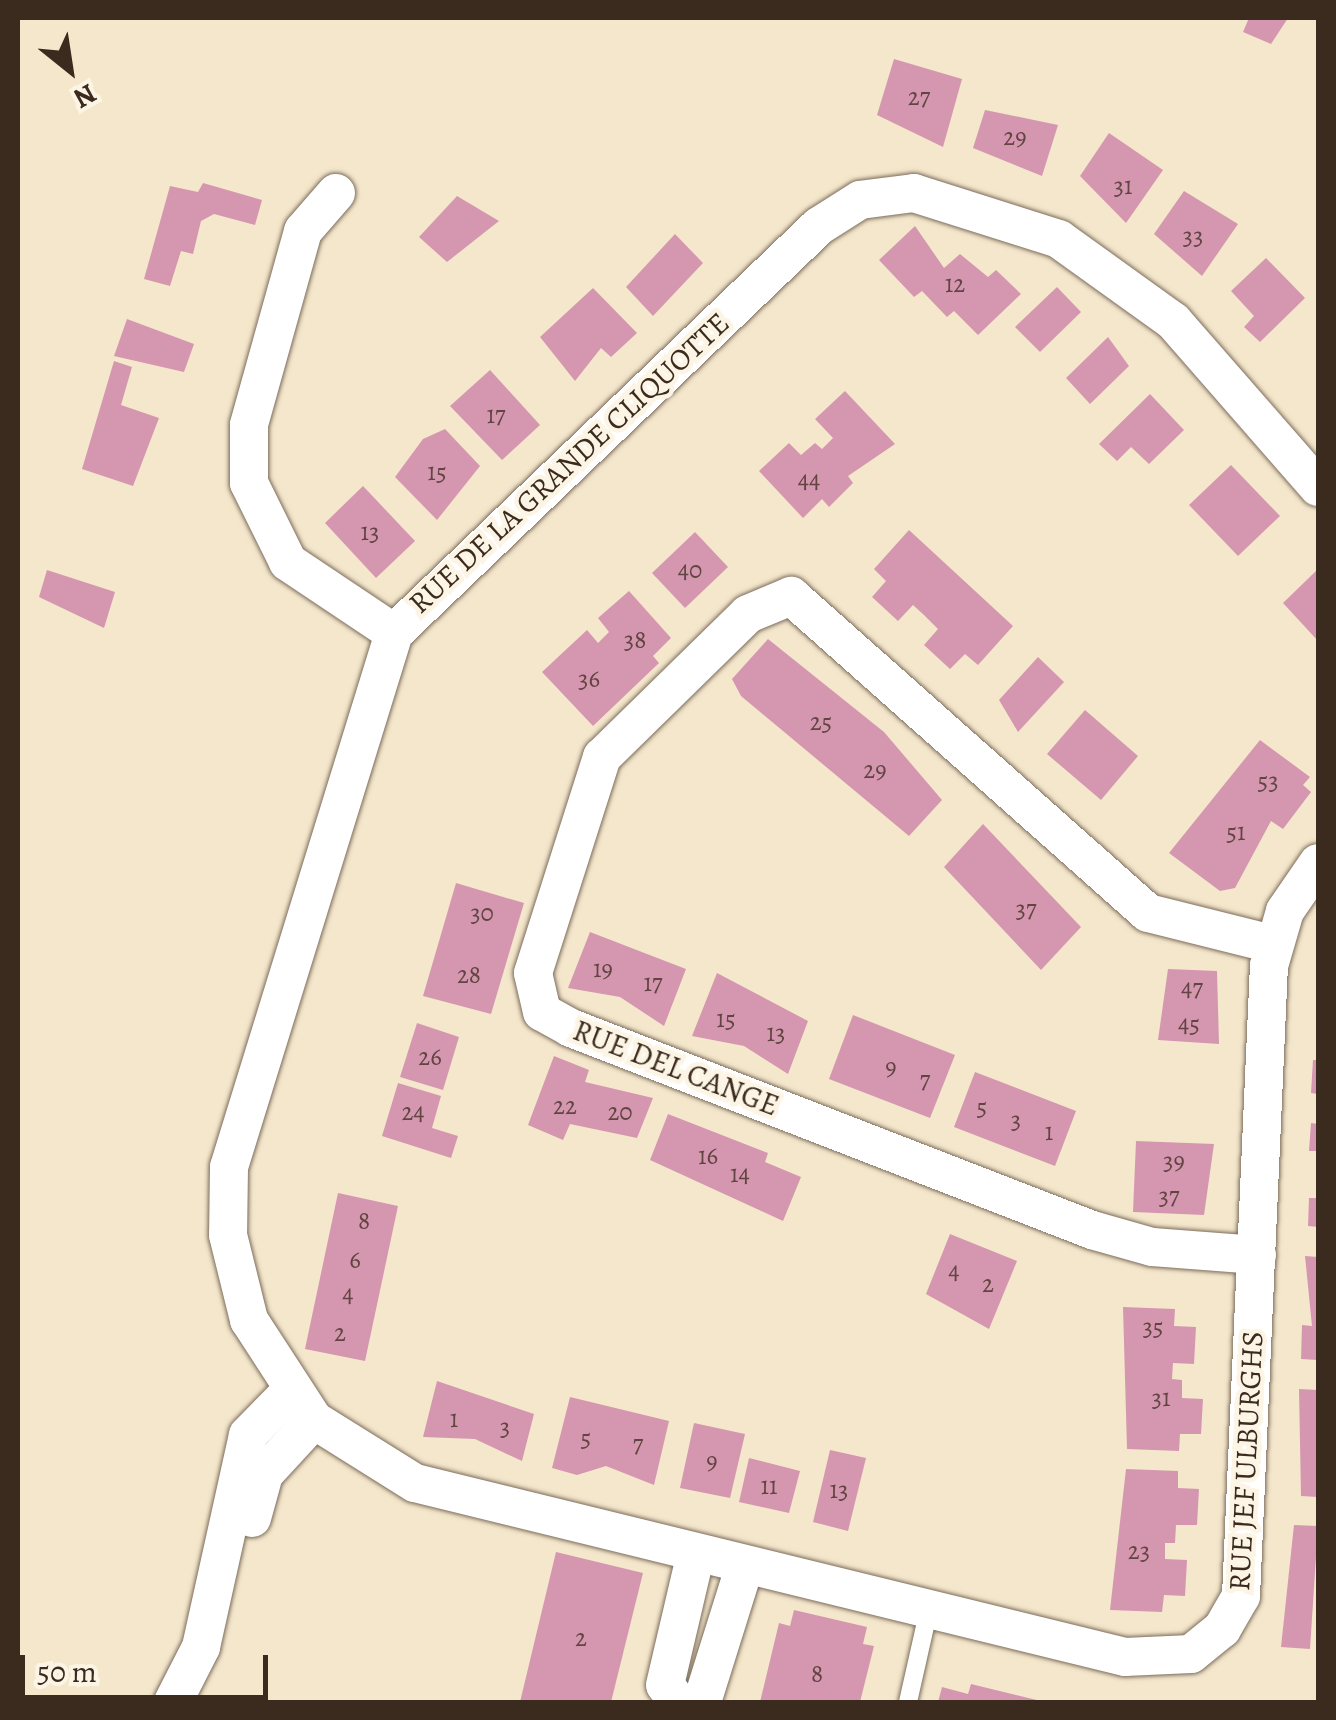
<!DOCTYPE html>
<style>
body{margin:0}
#map{position:relative;width:1336px;height:1720px;overflow:hidden;background:#f4e7cc;font-family:Alegreya,serif}
div>[style]{position:absolute}
.building>*{inset:0;background:#d597b0}
.roads{filter:drop-shadow(0 0 2px #7c6c5b) drop-shadow(0 0 2px #7c6c5b)}
.service>*{height:18px;margin:-9px;padding:0 9px;transform-origin:9px;border-radius:9px;background:#fff}
.minor>*{height:38px;margin:-19px;padding:0 19px;transform-origin:19px;border-radius:19px;background:#fff}
span{translate:-50% -50%;white-space:nowrap;text-align:center;line-height:1.15;-webkit-text-stroke:9px #fcf5e5;paint-order:stroke}
.number-label{font-size:25px;color:#624542}
.number-label span{-webkit-text-stroke-width:0}
.street-label{font-size:30px;color:#3b2a1e}
.frame{position:absolute;inset:0;border:20px solid #3b2a1e;pointer-events:none}
.north{position:absolute;left:20px;top:20px;width:100px;height:100px;-webkit-text-stroke:8px #fcf5e5;paint-order:stroke;rotate:150deg;font-size:28px;font-weight:700;line-height:40px;text-align:center;color:#3b2a1e}
.north::after{content:'';display:block;margin:auto;width:35px;height:45px;background:#3b2a1e;clip-path:polygon(50% 0,100% 100%,50% 72%,0 100%)}
.scale{position:absolute;left:20px;top:1655px;width:248px;height:45px;box-sizing:border-box;border:5px solid #3b2a1e;border-top:0;padding-left:12px;font-size:30px;line-height:35px;white-space:nowrap;color:#3b2a1e;-webkit-text-stroke:8px #fcf5e5;paint-order:stroke}
</style>
<div id="map">
<div class="building">
<i style="clip-path:polygon(1249px 18px,1288px 18px,1271px 44px,1243px 32px)"></i>
<i style="clip-path:polygon(894px 59px,962px 79px,943px 147px,877px 115px)"></i>
<i style="clip-path:polygon(985px 110px,1058px 125px,1042px 176px,973px 148px)"></i>
<i style="clip-path:polygon(1109px 133px,1163px 170px,1126px 223px,1080px 176px)"></i>
<i style="clip-path:polygon(203px 183px,262px 200px,255px 225px,214px 214px,201px 221px,193px 254px,181px 251px,170px 286px,144px 279px,170px 186px,198px 192px)"></i>
<i style="clip-path:polygon(1184px 191px,1238px 224px,1202px 276px,1154px 234px)"></i>
<i style="clip-path:polygon(457px 196px,499px 221px,447px 262px,419px 237px)"></i>
<i style="clip-path:polygon(915px 226px,944px 268px,960px 254px,988px 277px,996px 270px,1021px 294px,978px 335px,954px 311px,947px 317px,922px 291px,914px 297px,879px 260px)"></i>
<i style="clip-path:polygon(675px 234px,703px 263px,653px 316px,626px 287px)"></i>
<i style="clip-path:polygon(1266px 258px,1305px 298px,1260px 342px,1244px 327px,1254px 316px,1231px 291px)"></i>
<i style="clip-path:polygon(1057px 287px,1081px 312px,1040px 352px,1015px 327px)"></i>
<i style="clip-path:polygon(593px 288px,637px 333px,611px 357px,601px 348px,575px 381px,540px 337px)"></i>
<i style="clip-path:polygon(127px 319px,194px 344px,184px 372px,114px 356px)"></i>
<i style="clip-path:polygon(1108px 337px,1129px 366px,1090px 404px,1066px 378px)"></i>
<i style="clip-path:polygon(114px 361px,132px 367px,121px 405px,159px 418px,133px 486px,82px 469px)"></i>
<i style="clip-path:polygon(490px 370px,540px 425px,502px 460px,450px 406px)"></i>
<i style="clip-path:polygon(845px 391px,895px 444px,848px 476px,853px 483px,829px 507px,822px 499px,803px 518px,759px 471px,789px 443px,801px 455px,815px 443px,822px 449px,833px 438px,815px 419px)"></i>
<i style="clip-path:polygon(1150px 394px,1184px 430px,1149px 464px,1131px 447px,1117px 461px,1099px 444px)"></i>
<i style="clip-path:polygon(445px 429px,480px 466px,437px 520px,395px 477px,423px 439px)"></i>
<i style="clip-path:polygon(1231px 465px,1280px 516px,1238px 556px,1189px 505px)"></i>
<i style="clip-path:polygon(363px 486px,415px 541px,376px 578px,325px 523px)"></i>
<i style="clip-path:polygon(909px 530px,1013px 626px,978px 665px,965px 654px,950px 669px,924px 645px,938px 629px,925px 616px,913px 605px,898px 621px,872px 597px,886px 581px,874px 569px)"></i>
<i style="clip-path:polygon(695px 532px,728px 567px,685px 608px,652px 573px)"></i>
<i style="clip-path:polygon(1318px 569px,1318px 641px,1283px 603px)"></i>
<i style="clip-path:polygon(47px 570px,115px 592px,104px 628px,39px 597px)"></i>
<i style="clip-path:polygon(629px 591px,671px 638px,653px 656px,659px 663px,593px 726px,542px 672px,587px 630px,598px 643px,609px 632px,598px 618px)"></i>
<i style="clip-path:polygon(768px 639px,884px 732px,942px 800px,909px 836px,741px 696px,732px 679px)"></i>
<i style="clip-path:polygon(1038px 657px,1064px 682px,1018px 732px,999px 700px)"></i>
<i style="clip-path:polygon(1085px 710px,1138px 756px,1101px 800px,1047px 754px)"></i>
<i style="clip-path:polygon(1260px 740px,1310px 777px,1303px 785px,1311px 792px,1283px 829px,1271px 821px,1235px 888px,1220px 891px,1169px 853px)"></i>
<i style="clip-path:polygon(983px 824px,1081px 927px,1041px 970px,944px 867px)"></i>
<i style="clip-path:polygon(456px 883px,524px 903px,491px 1014px,423px 996px)"></i>
<i style="clip-path:polygon(590px 932px,686px 969px,664px 1026px,620px 997px,568px 988px)"></i>
<i style="clip-path:polygon(1168px 969px,1217px 971px,1219px 1044px,1158px 1040px)"></i>
<i style="clip-path:polygon(717px 973px,808px 1021px,788px 1074px,744px 1046px,692px 1036px)"></i>
<i style="clip-path:polygon(853px 1015px,955px 1055px,930px 1118px,829px 1079px)"></i>
<i style="clip-path:polygon(417px 1023px,459px 1037px,443px 1090px,400px 1077px)"></i>
<i style="clip-path:polygon(554px 1056px,589px 1070px,585px 1082px,653px 1098px,637px 1138px,570px 1124px,563px 1140px,528px 1125px)"></i>
<i style="clip-path:polygon(1313px 1060px,1318px 1060px,1318px 1094px,1311px 1093px)"></i>
<i style="clip-path:polygon(975px 1072px,1076px 1111px,1055px 1166px,954px 1127px)"></i>
<i style="clip-path:polygon(398px 1083px,441px 1096px,432px 1128px,458px 1136px,451px 1158px,382px 1136px)"></i>
<i style="clip-path:polygon(668px 1114px,768px 1153px,765px 1162px,801px 1177px,783px 1221px,650px 1160px)"></i>
<i style="clip-path:polygon(1311px 1123px,1318px 1124px,1318px 1151px,1309px 1151px)"></i>
<i style="clip-path:polygon(1136px 1141px,1214px 1144px,1204px 1215px,1133px 1212px)"></i>
<i style="clip-path:polygon(338px 1193px,398px 1206px,365px 1361px,305px 1349px)"></i>
<i style="clip-path:polygon(1309px 1198px,1318px 1198px,1318px 1227px,1308px 1226px)"></i>
<i style="clip-path:polygon(950px 1234px,1017px 1261px,989px 1329px,926px 1294px)"></i>
<i style="clip-path:polygon(1305px 1256px,1318px 1257px,1318px 1360px,1301px 1359px,1302px 1325px,1312px 1326px)"></i>
<i style="clip-path:polygon(1123px 1307px,1175px 1309px,1174px 1326px,1196px 1327px,1194px 1364px,1173px 1363px,1172px 1379px,1182px 1380px,1182px 1398px,1203px 1399px,1201px 1434px,1180px 1434px,1179px 1451px,1127px 1449px)"></i>
<i style="clip-path:polygon(437px 1381px,534px 1414px,522px 1461px,475px 1439px,423px 1437px)"></i>
<i style="clip-path:polygon(1299px 1389px,1318px 1390px,1318px 1497px,1301px 1496px)"></i>
<i style="clip-path:polygon(570px 1397px,669px 1421px,654px 1485px,606px 1466px,577px 1475px,552px 1468px)"></i>
<i style="clip-path:polygon(694px 1423px,745px 1434px,730px 1498px,680px 1488px)"></i>
<i style="clip-path:polygon(830px 1450px,866px 1458px,848px 1531px,813px 1522px)"></i>
<i style="clip-path:polygon(749px 1458px,800px 1471px,789px 1513px,739px 1502px)"></i>
<i style="clip-path:polygon(1126px 1469px,1178px 1471px,1178px 1488px,1199px 1489px,1197px 1525px,1176px 1525px,1175px 1543px,1165px 1543px,1165px 1559px,1187px 1560px,1185px 1596px,1164px 1595px,1162px 1612px,1110px 1610px)"></i>
<i style="clip-path:polygon(1294px 1525px,1318px 1526px,1310px 1649px,1281px 1647px)"></i>
<i style="clip-path:polygon(556px 1552px,643px 1573px,611px 1702px,520px 1702px)"></i>
<i style="clip-path:polygon(794px 1610px,867px 1627px,863px 1644px,874px 1646px,860px 1702px,760px 1702px,779px 1623px,790px 1626px)"></i>
<i style="clip-path:polygon(971px 1684px,1041px 1701px,1041px 1702px,938px 1702px,942px 1687px,968px 1694px)"></i>
</div>
<div class="roads">
<div class="service">
<i style="left:908px;top:1702px;width:95px;rotate:-77.3deg"></i>
</div>
<div class="minor">
<i style="left:336px;top:193px;width:50px;rotate:131deg"></i>
<i style="left:303px;top:231px;width:201px;rotate:105.6deg"></i>
<i style="left:249px;top:425px;width:58px;rotate:90deg"></i>
<i style="left:249px;top:483px;width:88px;rotate:63.7deg"></i>
<i style="left:288px;top:562px;width:128px;rotate:33.8deg"></i>
<i style="left:1318px;top:487px;width:220px;rotate:-131.1deg"></i>
<i style="left:1173px;top:321px;width:140px;rotate:-144.3deg"></i>
<i style="left:1059px;top:239px;width:152px;rotate:-162.4deg"></i>
<i style="left:914px;top:193px;width:54px;rotate:172.6deg"></i>
<i style="left:860px;top:200px;width:49px;rotate:147.6deg"></i>
<i style="left:819px;top:226px;width:588px;rotate:136.24deg"></i>
<i style="left:394px;top:633px;width:559px;rotate:107.17deg"></i>
<i style="left:229px;top:1167px;width:68px;rotate:90.8deg"></i>
<i style="left:228px;top:1235px;width:88px;rotate:76.1deg"></i>
<i style="left:249px;top:1320px;width:119px;rotate:57deg"></i>
<i style="left:314px;top:1420px;width:119px;rotate:32deg"></i>
<i style="left:415px;top:1483px;width:731px;rotate:13.77deg"></i>
<i style="left:1125px;top:1657px;width:66px;rotate:-2.6deg"></i>
<i style="left:1191px;top:1654px;width:40px;rotate:-39deg"></i>
<i style="left:1222px;top:1629px;width:38px;rotate:-60deg"></i>
<i style="left:1241px;top:1596px;width:631px;rotate:-87.46deg"></i>
<i style="left:1269px;top:966px;width:57px;rotate:-73.8deg"></i>
<i style="left:1285px;top:911px;width:58px;rotate:-55.5deg"></i>
<i style="left:1257px;top:1255px;width:105px;rotate:-175.6deg"></i>
<i style="left:1152px;top:1247px;width:62px;rotate:-164.2deg"></i>
<i style="left:1092px;top:1230px;width:559px;rotate:-158.81deg"></i>
<i style="left:571px;top:1028px;width:33px;rotate:-151deg"></i>
<i style="left:542px;top:1012px;width:40px;rotate:-103deg"></i>
<i style="left:533px;top:973px;width:227px;rotate:-72.3deg"></i>
<i style="left:602px;top:757px;width:204px;rotate:-44.4deg"></i>
<i style="left:748px;top:614px;width:47px;rotate:-22.7deg"></i>
<i style="left:791px;top:596px;width:477px;rotate:41.6deg"></i>
<i style="left:1148px;top:913px;width:128px;rotate:14deg"></i>
<i style="left:252px;top:1518px;width:46px;rotate:-74.7deg"></i>
<i style="left:264px;top:1474px;width:74px;rotate:-47.2deg"></i>
<i style="left:173px;top:1702px;width:62px;rotate:-63deg"></i>
<i style="left:201px;top:1647px;width:217px;rotate:-77.5deg"></i>
<i style="left:248px;top:1435px;width:60px;rotate:-45.7deg"></i>
<i style="left:678px;top:1702px;width:21px;rotate:-127deg"></i>
<i style="left:665px;top:1685px;width:136px;rotate:-76.8deg"></i>
<i style="left:702px;top:1702px;width:144px;rotate:-72.6deg"></i>
</div>
</div>
<div class="number-label">
<span style="left:919px;top:97px">27</span>
<span style="left:1015px;top:137px">29</span>
<span style="left:1123px;top:186px">31</span>
<span style="left:1193px;top:236px">33</span>
<span style="left:955px;top:284px">12</span>
<span style="left:496px;top:415px">17</span>
<span style="left:437px;top:472px">15</span>
<span style="left:809px;top:480px">44</span>
<span style="left:370px;top:532px">13</span>
<span style="left:690px;top:570px">40</span>
<span style="left:635px;top:640px">38</span>
<span style="left:589px;top:679px">36</span>
<span style="left:821px;top:722px">25</span>
<span style="left:875px;top:770px">29</span>
<span style="left:1268px;top:781px">53</span>
<span style="left:1236px;top:832px">51</span>
<span style="left:1026px;top:909px">37</span>
<span style="left:482px;top:913px">30</span>
<span style="left:603px;top:969px">19</span>
<span style="left:469px;top:975px">28</span>
<span style="left:653px;top:983px">17</span>
<span style="left:1192px;top:988px">47</span>
<span style="left:726px;top:1019px">15</span>
<span style="left:1189px;top:1024px">45</span>
<span style="left:776px;top:1033px">13</span>
<span style="left:430px;top:1057px">26</span>
<span style="left:891px;top:1067px">9</span>
<span style="left:925px;top:1080px">7</span>
<span style="left:565px;top:1106px">22</span>
<span style="left:982px;top:1107px">5</span>
<span style="left:413px;top:1112px">24</span>
<span style="left:620px;top:1112px">20</span>
<span style="left:1016px;top:1120px">3</span>
<span style="left:1049px;top:1132px">1</span>
<span style="left:708px;top:1156px">16</span>
<span style="left:1174px;top:1161px">39</span>
<span style="left:740px;top:1174px">14</span>
<span style="left:1169px;top:1196px">37</span>
<span style="left:364px;top:1221px">8</span>
<span style="left:355px;top:1260px">6</span>
<span style="left:954px;top:1271px">4</span>
<span style="left:988px;top:1284px">2</span>
<span style="left:348px;top:1294px">4</span>
<span style="left:1153px;top:1327px">35</span>
<span style="left:340px;top:1333px">2</span>
<span style="left:1161px;top:1398px">31</span>
<span style="left:454px;top:1419px">1</span>
<span style="left:505px;top:1427px">3</span>
<span style="left:586px;top:1438px">5</span>
<span style="left:638px;top:1444px">7</span>
<span style="left:712px;top:1461px">9</span>
<span style="left:769px;top:1486px">11</span>
<span style="left:839px;top:1490px">13</span>
<span style="left:1139px;top:1551px">23</span>
<span style="left:581px;top:1638px">2</span>
<span style="left:817px;top:1674px">8</span>
</div>
<div class="street-label">
<span style="left:569px;top:463px;rotate:-43deg">RUE DE LA GRANDE CLIQUOTTE</span>
<span style="left:676px;top:1068px;rotate:21deg">RUE DEL CANGE</span>
<span style="left:1246px;top:1461px;rotate:-87deg">RUE JEF ULBURGHS</span>
</div>
<div class="frame"></div>
<div class="north">N</div>
<div class="scale">50 m</div>
</div>
